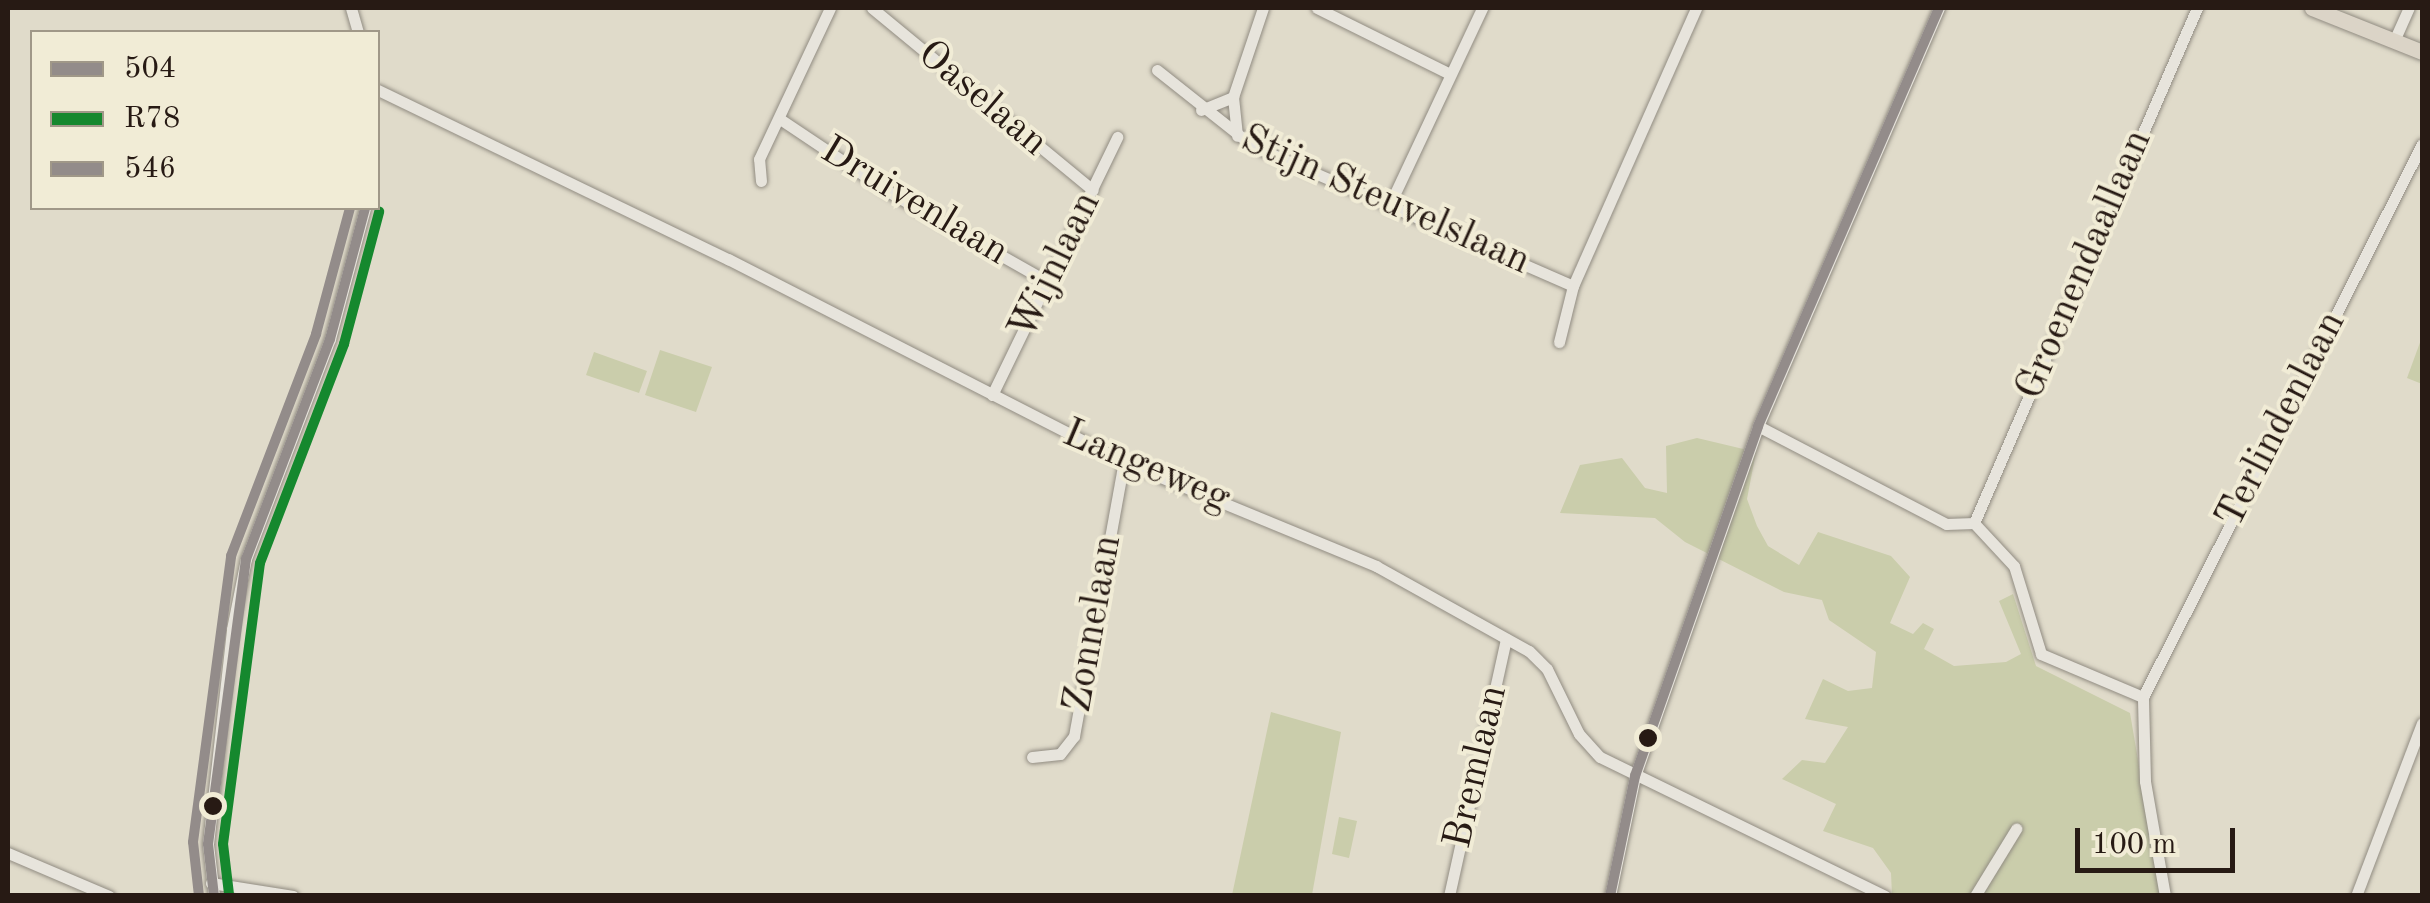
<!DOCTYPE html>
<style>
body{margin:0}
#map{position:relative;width:2430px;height:903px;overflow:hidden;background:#e0dbca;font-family:"Old Standard TT",serif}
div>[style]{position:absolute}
.green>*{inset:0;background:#cacdab}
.roads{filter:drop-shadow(0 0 2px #918c82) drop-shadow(0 0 2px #918c82)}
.minor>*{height:11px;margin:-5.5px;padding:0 5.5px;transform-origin:5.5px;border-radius:5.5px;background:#e7e4dc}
.major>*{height:15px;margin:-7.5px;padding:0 7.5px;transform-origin:7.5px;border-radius:7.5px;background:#dbd4c7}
.bus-1>*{height:10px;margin:-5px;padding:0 5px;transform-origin:5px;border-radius:5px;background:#938c8a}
.bus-2>*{height:10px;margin:-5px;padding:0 5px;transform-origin:5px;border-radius:5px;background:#15882e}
.bus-3>*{height:10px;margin:-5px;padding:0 5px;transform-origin:5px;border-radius:5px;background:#938c8a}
.dots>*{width:28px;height:28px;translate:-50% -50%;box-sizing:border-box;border:5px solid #f1ecd6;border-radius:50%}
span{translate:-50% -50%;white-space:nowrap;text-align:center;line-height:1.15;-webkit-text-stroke:8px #f1ecd6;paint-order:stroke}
.street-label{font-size:40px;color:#271a14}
.frame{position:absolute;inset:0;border:10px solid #271a14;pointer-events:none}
.legend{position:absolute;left:30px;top:30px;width:350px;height:180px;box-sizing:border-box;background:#f1ecd6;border:2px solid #a09888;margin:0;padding:12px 18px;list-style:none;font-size:30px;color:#271a14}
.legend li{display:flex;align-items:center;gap:20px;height:50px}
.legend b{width:50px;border:2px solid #a09888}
.scale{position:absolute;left:2075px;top:828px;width:160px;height:45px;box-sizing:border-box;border:5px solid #271a14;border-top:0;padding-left:12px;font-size:30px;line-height:35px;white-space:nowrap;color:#271a14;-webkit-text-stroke:8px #f1ecd6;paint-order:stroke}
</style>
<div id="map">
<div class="green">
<i style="clip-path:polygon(2422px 337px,2422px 384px,2407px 378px)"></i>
<i style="clip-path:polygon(660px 350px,712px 367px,696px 412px,645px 395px)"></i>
<i style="clip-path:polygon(594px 352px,647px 371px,639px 393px,586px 375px)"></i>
<i style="clip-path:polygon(1697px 438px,1756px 452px,1747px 499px,1757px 526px,1768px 546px,1799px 565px,1818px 532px,1891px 556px,1910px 577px,1890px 623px,1913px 634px,1923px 623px,1934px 629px,1924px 649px,1954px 666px,2006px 662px,2021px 654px,1999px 601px,2013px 594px,2036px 666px,2130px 713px,2161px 895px,1892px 895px,1891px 873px,1873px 848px,1823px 831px,1836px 804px,1782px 779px,1802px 760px,1825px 763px,1848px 727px,1805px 719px,1823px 679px,1848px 691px,1872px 688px,1876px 652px,1829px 620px,1822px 600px,1784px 592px,1685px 542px,1655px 518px,1560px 513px,1580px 465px,1622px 458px,1645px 488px,1667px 493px,1666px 446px)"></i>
<i style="clip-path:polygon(1271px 712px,1341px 732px,1312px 895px,1232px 895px)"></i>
<i style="clip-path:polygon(1339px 817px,1357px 821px,1349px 858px,1332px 854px)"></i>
</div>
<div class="roads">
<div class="minor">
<i style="left:351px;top:8px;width:25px;rotate:74deg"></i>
<i style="left:872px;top:8px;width:286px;rotate:39.5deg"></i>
<i style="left:1317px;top:8px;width:148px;rotate:26.4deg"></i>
<i style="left:2394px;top:41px;width:36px;rotate:-66deg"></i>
<i style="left:1157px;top:70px;width:122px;rotate:38.4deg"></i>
<i style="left:1253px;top:146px;width:349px;rotate:23.6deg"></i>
<i style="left:378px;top:90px;width:389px;rotate:25.8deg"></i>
<i style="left:728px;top:259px;width:445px;rotate:27.1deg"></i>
<i style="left:1124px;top:462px;width:273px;rotate:22.4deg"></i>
<i style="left:1376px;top:566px;width:175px;rotate:29.1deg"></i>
<i style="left:1529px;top:651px;width:25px;rotate:45deg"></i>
<i style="left:1547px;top:669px;width:72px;rotate:63.8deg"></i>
<i style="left:1579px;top:734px;width:31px;rotate:48deg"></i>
<i style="left:1600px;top:757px;width:317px;rotate:26deg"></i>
<i style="left:1233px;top:97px;width:39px;rotate:84deg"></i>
<i style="left:1201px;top:110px;width:35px;rotate:-22deg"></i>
<i style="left:1233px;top:97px;width:94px;rotate:-71.4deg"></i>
<i style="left:780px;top:119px;width:131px;rotate:33.8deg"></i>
<i style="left:889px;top:192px;width:185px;rotate:29.5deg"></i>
<i style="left:761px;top:181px;width:22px;rotate:-95deg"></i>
<i style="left:759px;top:159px;width:167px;rotate:-64.8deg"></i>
<i style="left:1389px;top:206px;width:219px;rotate:-64.8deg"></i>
<i style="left:1559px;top:342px;width:58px;rotate:-76deg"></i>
<i style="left:1573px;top:286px;width:304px;rotate:-66.1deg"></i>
<i style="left:992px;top:395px;width:287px;rotate:-64.1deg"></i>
<i style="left:1758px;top:426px;width:212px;rotate:27.5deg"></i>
<i style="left:1946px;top:524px;width:28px;rotate:-2deg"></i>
<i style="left:1974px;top:523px;width:59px;rotate:47.1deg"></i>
<i style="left:2014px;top:566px;width:92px;rotate:72.9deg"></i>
<i style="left:2041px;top:654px;width:111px;rotate:22.9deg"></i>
<i style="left:1974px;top:523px;width:561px;rotate:-66.59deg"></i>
<i style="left:1032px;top:757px;width:28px;rotate:-6deg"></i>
<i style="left:1060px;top:754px;width:23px;rotate:-52deg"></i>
<i style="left:1074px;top:736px;width:279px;rotate:-79.7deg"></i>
<i style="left:8px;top:853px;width:110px;rotate:23.1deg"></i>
<i style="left:211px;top:883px;width:83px;rotate:9deg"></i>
<i style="left:214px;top:896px;width:52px;rotate:-96.6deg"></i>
<i style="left:208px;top:844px;width:216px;rotate:-83.6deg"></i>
<i style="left:232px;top:629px;width:71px;rotate:-78.7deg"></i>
<i style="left:246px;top:559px;width:235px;rotate:-69.1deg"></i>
<i style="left:330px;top:339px;width:136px;rotate:-75deg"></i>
<i style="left:1449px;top:896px;width:263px;rotate:-77.5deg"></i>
<i style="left:1610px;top:896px;width:123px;rotate:-78.2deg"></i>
<i style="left:1635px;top:776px;width:371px;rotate:-70.6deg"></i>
<i style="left:1758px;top:426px;width:456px;rotate:-66.6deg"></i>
<i style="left:1975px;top:896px;width:79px;rotate:-58.5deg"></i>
<i style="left:2165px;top:896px;width:117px;rotate:-99.9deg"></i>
<i style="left:2145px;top:781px;width:84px;rotate:-91.4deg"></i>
<i style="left:2143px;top:697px;width:619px;rotate:-63.23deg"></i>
<i style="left:2356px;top:896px;width:185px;rotate:-69.1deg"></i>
</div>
<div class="major">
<i style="left:2312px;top:8px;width:118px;rotate:21.8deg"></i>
</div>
</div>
<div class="bus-1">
<i style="left:214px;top:896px;width:52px;rotate:-96.6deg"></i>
<i style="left:208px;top:844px;width:288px;rotate:-82.4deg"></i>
<i style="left:246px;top:559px;width:235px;rotate:-69.1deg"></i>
<i style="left:330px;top:339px;width:136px;rotate:-75deg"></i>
<i style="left:1610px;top:896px;width:123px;rotate:-78.2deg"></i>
<i style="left:1635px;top:776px;width:371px;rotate:-70.6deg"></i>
<i style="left:1758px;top:426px;width:456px;rotate:-66.6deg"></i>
</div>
<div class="bus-2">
<i style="left:229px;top:894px;width:50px;rotate:-96.8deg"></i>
<i style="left:223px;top:844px;width:283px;rotate:-82.5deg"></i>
<i style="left:260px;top:563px;width:235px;rotate:-69deg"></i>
<i style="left:344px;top:344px;width:137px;rotate:-75.1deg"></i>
</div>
<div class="bus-3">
<i style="left:199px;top:896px;width:54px;rotate:-96.3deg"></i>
<i style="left:193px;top:842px;width:289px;rotate:-82.4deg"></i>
<i style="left:231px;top:556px;width:238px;rotate:-69deg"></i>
<i style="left:316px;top:334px;width:131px;rotate:-74.9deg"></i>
</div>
<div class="dots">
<i style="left:1648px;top:738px;background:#271a14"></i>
<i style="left:213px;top:806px;background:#271a14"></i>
</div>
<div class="street-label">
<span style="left:982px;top:99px;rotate:40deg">Oaselaan</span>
<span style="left:1385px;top:201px;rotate:24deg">Stijn Steuvelslaan</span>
<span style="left:914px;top:202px;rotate:31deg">Druivenlaan</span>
<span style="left:2085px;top:265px;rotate:-67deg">Groenendaallaan</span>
<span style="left:1056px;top:266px;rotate:-64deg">Wijnlaan</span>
<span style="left:2282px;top:420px;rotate:-63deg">Terlindenlaan</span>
<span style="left:1146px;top:467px;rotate:23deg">Langeweg</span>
<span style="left:1094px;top:624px;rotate:-80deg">Zonnelaan</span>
<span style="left:1477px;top:767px;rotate:-77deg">Bremlaan</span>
</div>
<div class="frame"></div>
<ul class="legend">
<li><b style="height:12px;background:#938c8a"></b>504</li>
<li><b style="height:12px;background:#15882e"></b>R78</li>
<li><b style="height:12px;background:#938c8a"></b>546</li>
</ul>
<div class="scale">100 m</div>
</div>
